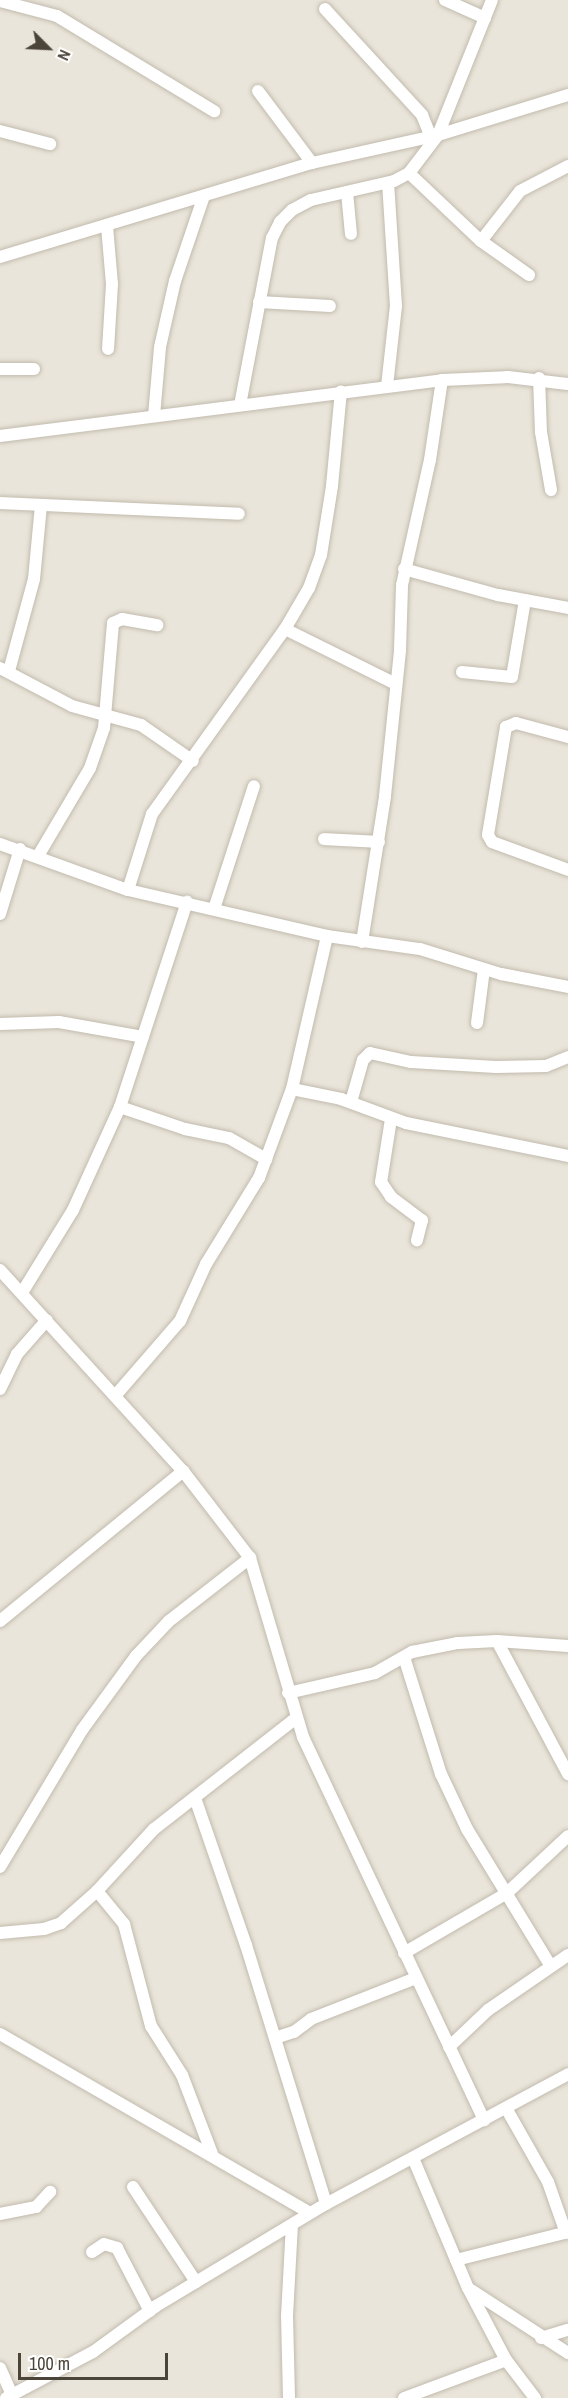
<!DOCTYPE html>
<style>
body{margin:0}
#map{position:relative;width:568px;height:2398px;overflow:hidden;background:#f6f3ec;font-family:"Archivo Narrow",sans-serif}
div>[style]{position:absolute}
.residential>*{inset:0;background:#eae5da}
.roads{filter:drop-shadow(0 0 2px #c2bbae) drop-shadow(0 0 2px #c2bbae)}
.street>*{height:12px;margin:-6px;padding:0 6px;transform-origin:6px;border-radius:6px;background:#fff}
span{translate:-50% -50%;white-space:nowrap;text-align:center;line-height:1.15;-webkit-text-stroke:5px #fff;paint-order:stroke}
.north{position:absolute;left:18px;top:18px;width:60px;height:60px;-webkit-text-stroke:4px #fff;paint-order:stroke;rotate:114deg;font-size:16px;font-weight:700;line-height:24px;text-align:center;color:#4b4439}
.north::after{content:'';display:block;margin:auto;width:21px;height:27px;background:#4b4439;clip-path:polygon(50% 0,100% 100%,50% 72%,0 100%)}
.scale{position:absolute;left:18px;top:2353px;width:150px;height:27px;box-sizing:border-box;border:3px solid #4b4439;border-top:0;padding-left:8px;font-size:18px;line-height:21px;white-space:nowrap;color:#4b4439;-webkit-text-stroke:4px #fff;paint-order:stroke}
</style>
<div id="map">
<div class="residential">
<i style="clip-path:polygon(0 0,568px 0,568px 2398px,0 2398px)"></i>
</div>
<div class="roads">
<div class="street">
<i style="left:445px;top:0;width:44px;rotate:24.2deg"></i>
<i style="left:0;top:1px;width:59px;rotate:14.7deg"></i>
<i style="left:57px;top:16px;width:184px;rotate:31.2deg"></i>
<i style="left:325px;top:9px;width:144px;rotate:47.5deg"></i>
<i style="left:422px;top:115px;width:24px;rotate:68deg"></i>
<i style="left:258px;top:91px;width:90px;rotate:53.1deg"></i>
<i style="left:0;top:131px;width:52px;rotate:14.6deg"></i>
<i style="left:409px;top:173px;width:99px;rotate:43.4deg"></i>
<i style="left:481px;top:241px;width:59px;rotate:35.3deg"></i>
<i style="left:347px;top:192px;width:42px;rotate:84.6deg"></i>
<i style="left:107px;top:226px;width:58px;rotate:85.1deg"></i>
<i style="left:112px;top:284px;width:65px;rotate:93.5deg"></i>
<i style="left:481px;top:241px;width:63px;rotate:-52deg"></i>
<i style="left:520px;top:191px;width:54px;rotate:-27.5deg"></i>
<i style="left:0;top:257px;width:326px;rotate:-16.8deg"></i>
<i style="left:312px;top:163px;width:129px;rotate:-12.5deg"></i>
<i style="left:438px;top:135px;width:136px;rotate:-17.1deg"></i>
<i style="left:259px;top:302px;width:71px;rotate:3.2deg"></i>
<i style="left:0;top:369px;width:34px"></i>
<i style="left:539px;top:378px;width:54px;rotate:87.9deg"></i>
<i style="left:541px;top:432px;width:59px;rotate:80.2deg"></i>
<i style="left:387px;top:386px;width:81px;rotate:-83.6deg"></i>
<i style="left:396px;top:306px;width:123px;rotate:-93.7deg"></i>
<i style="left:240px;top:405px;width:170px;rotate:-79.2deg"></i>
<i style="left:272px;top:238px;width:18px;rotate:-63deg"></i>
<i style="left:280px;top:222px;width:17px;rotate:-45deg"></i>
<i style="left:292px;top:210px;width:21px;rotate:-28deg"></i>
<i style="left:311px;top:200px;width:85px;rotate:-12.9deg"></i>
<i style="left:394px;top:181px;width:17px;rotate:-28deg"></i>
<i style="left:409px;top:173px;width:48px;rotate:-52.7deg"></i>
<i style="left:438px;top:135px;width:145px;rotate:-68.2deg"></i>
<i style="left:154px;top:416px;width:69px;rotate:-85deg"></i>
<i style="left:160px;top:347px;width:68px;rotate:-77.2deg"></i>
<i style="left:175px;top:281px;width:90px;rotate:-71.2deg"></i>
<i style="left:0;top:436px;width:446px;rotate:-7.2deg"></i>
<i style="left:442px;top:380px;width:66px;rotate:-2.6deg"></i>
<i style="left:508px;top:377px;width:60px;rotate:6.7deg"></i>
<i style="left:0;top:503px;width:239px;rotate:2.6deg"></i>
<i style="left:404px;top:569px;width:98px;rotate:15.5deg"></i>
<i style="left:498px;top:595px;width:71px;rotate:10.5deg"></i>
<i style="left:285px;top:629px;width:124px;rotate:26.4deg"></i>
<i style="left:0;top:668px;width:81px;rotate:27.8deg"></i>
<i style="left:72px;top:706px;width:72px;rotate:15.4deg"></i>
<i style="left:141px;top:725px;width:63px;rotate:34.7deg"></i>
<i style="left:9px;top:671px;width:95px;rotate:-74.8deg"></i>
<i style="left:34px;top:579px;width:74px;rotate:-84.6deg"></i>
<i style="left:462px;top:672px;width:50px;rotate:5.7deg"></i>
<i style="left:512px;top:677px;width:78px;rotate:-80.4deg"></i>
<i style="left:568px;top:737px;width:54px;rotate:-164.9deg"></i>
<i style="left:516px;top:723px;width:11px;rotate:158deg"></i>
<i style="left:506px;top:727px;width:109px;rotate:99.5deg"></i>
<i style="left:488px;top:835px;width:8px;rotate:60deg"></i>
<i style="left:492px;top:842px;width:81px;rotate:20.2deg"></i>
<i style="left:324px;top:839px;width:55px;rotate:3.1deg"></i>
<i style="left:0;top:844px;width:136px;rotate:19.8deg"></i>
<i style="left:128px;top:890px;width:204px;rotate:13deg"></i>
<i style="left:327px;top:936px;width:94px;rotate:8deg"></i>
<i style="left:420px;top:949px;width:85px;rotate:17.2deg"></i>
<i style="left:501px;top:974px;width:68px;rotate:11deg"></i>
<i style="left:38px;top:856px;width:102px;rotate:-59.4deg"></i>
<i style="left:90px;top:768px;width:42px;rotate:-70.7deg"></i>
<i style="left:104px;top:728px;width:105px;rotate:-85.1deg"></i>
<i style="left:113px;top:623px;width:10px;rotate:-24deg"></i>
<i style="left:122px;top:619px;width:36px;rotate:10deg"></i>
<i style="left:128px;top:890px;width:80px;rotate:-72.5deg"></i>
<i style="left:152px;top:814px;width:228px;rotate:-54.3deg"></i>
<i style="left:285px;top:629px;width:48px;rotate:-59.7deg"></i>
<i style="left:309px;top:588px;width:35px;rotate:-70deg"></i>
<i style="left:321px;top:555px;width:70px;rotate:-80.9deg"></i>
<i style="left:332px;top:486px;width:95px;rotate:-84.6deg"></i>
<i style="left:214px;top:909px;width:129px;rotate:-72deg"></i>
<i style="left:0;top:914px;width:68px;rotate:-72.9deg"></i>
<i style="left:362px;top:942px;width:148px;rotate:-81deg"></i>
<i style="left:385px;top:796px;width:147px;rotate:-84.1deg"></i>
<i style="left:400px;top:650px;width:65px;rotate:-88.2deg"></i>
<i style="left:402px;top:585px;width:128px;rotate:-77.4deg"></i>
<i style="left:430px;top:460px;width:81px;rotate:-81.5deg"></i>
<i style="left:477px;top:1023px;width:54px;rotate:-82.6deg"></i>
<i style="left:0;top:1024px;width:59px;rotate:-1.9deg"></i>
<i style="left:59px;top:1022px;width:85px;rotate:10.1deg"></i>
<i style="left:292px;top:1089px;width:50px;rotate:11.5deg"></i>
<i style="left:341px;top:1099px;width:69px;rotate:20.3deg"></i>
<i style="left:406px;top:1123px;width:165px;rotate:11.5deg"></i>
<i style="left:351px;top:1102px;width:44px;rotate:-74.1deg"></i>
<i style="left:363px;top:1060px;width:10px;rotate:-45deg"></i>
<i style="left:370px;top:1053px;width:42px;rotate:12.4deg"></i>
<i style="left:411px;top:1062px;width:85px;rotate:3.4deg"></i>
<i style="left:496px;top:1067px;width:50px;rotate:-1.1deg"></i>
<i style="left:546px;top:1066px;width:24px;rotate:-22deg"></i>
<i style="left:120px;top:1107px;width:69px;rotate:18.7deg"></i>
<i style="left:185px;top:1129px;width:45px;rotate:11.6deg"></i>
<i style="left:229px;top:1138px;width:43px;rotate:29.6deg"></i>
<i style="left:391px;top:1119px;width:64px;rotate:99deg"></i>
<i style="left:381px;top:1182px;width:18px;rotate:56deg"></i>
<i style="left:391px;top:1197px;width:39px;rotate:37deg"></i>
<i style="left:422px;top:1220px;width:21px;rotate:104deg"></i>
<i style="left:0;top:1270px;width:272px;rotate:47.7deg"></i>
<i style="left:183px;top:1471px;width:110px;rotate:52.4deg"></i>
<i style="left:250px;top:1558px;width:187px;rotate:73.5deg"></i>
<i style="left:303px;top:1737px;width:424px;rotate:64.7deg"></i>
<i style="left:23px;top:1291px;width:95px;rotate:-58.3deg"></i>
<i style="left:73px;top:1210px;width:113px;rotate:-65.5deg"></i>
<i style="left:120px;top:1107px;width:216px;rotate:-71.9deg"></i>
<i style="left:0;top:1389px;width:39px;rotate:-64deg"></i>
<i style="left:17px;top:1354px;width:45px;rotate:-48.6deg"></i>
<i style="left:115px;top:1396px;width:99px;rotate:-49.1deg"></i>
<i style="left:180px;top:1321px;width:63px;rotate:-65.5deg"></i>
<i style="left:206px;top:1264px;width:101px;rotate:-58.4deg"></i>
<i style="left:259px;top:1178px;width:95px;rotate:-69.7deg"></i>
<i style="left:292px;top:1089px;width:157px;rotate:-77.1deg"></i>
<i style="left:0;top:1621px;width:237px;rotate:-39.3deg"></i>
<i style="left:497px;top:1641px;width:151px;rotate:61.9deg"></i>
<i style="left:404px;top:1657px;width:123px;rotate:72.5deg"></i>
<i style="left:441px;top:1774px;width:61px;rotate:64.7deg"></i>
<i style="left:467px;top:1829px;width:159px;rotate:58.6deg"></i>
<i style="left:288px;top:1693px;width:89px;rotate:-12.9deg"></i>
<i style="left:375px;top:1673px;width:43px;rotate:-29.6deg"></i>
<i style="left:412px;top:1652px;width:47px;rotate:-11.1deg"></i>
<i style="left:458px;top:1643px;width:39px;rotate:-3deg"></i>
<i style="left:497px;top:1641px;width:71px;rotate:4deg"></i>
<i style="left:195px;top:1798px;width:156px;rotate:70.9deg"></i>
<i style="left:246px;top:1945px;width:271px;rotate:72.8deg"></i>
<i style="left:0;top:1867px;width:160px;rotate:-59.1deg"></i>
<i style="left:82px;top:1730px;width:92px;rotate:-53.9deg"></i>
<i style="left:136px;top:1656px;width:48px;rotate:-46.7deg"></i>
<i style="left:169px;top:1621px;width:103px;rotate:-37.9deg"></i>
<i style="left:97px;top:1891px;width:43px;rotate:50.7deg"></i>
<i style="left:124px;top:1924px;width:106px;rotate:75.2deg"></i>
<i style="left:151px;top:2026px;width:58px;rotate:57.7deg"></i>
<i style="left:182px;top:2075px;width:87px;rotate:69.1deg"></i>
<i style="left:0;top:1933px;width:44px;rotate:-5.2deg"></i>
<i style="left:44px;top:1929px;width:18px;rotate:-19deg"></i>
<i style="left:61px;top:1923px;width:48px;rotate:-41.6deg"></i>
<i style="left:97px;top:1891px;width:84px;rotate:-47.4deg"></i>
<i style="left:154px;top:1829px;width:180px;rotate:-38deg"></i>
<i style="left:404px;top:1953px;width:119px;rotate:-30.2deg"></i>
<i style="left:507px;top:1893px;width:83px;rotate:-43.1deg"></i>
<i style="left:0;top:2034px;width:358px;rotate:30deg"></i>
<i style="left:275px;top:2038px;width:20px;rotate:-18deg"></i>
<i style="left:294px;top:2032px;width:21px;rotate:-37deg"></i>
<i style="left:311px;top:2019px;width:113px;rotate:-21.3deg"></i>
<i style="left:449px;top:2047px;width:54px;rotate:-43.5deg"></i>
<i style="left:488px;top:2010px;width:97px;rotate:-34.5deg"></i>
<i style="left:506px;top:2108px;width:85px;rotate:60.4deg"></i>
<i style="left:548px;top:2182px;width:54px;rotate:70.6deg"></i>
<i style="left:413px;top:2158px;width:141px;rotate:67.1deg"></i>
<i style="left:468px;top:2288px;width:81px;rotate:62.2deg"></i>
<i style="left:506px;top:2360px;width:48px;rotate:52.7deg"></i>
<i style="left:133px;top:2187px;width:114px;rotate:56.4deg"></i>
<i style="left:0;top:2214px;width:37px;rotate:-11deg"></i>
<i style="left:36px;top:2207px;width:21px;rotate:-47deg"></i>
<i style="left:92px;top:2252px;width:14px;rotate:-34deg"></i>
<i style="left:104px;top:2244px;width:14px;rotate:17deg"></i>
<i style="left:117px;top:2248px;width:71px;rotate:62.4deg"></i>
<i style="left:456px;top:2260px;width:115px;rotate:-14deg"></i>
<i style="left:471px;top:2290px;width:116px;rotate:33deg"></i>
<i style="left:541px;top:2338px;width:28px;rotate:-17deg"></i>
<i style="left:0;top:2368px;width:30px;rotate:66deg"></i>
<i style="left:6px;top:2398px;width:98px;rotate:-27.9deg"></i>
<i style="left:93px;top:2352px;width:78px;rotate:-36.1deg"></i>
<i style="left:156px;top:2306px;width:198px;rotate:-31deg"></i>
<i style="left:326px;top:2204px;width:275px;rotate:-28.2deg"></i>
<i style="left:289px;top:2398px;width:82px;rotate:-91.4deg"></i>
<i style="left:287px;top:2316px;width:91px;rotate:-86.9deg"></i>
<i style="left:404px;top:2398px;width:109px;rotate:-20.4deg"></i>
</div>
</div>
<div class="north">N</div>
<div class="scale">100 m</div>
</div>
